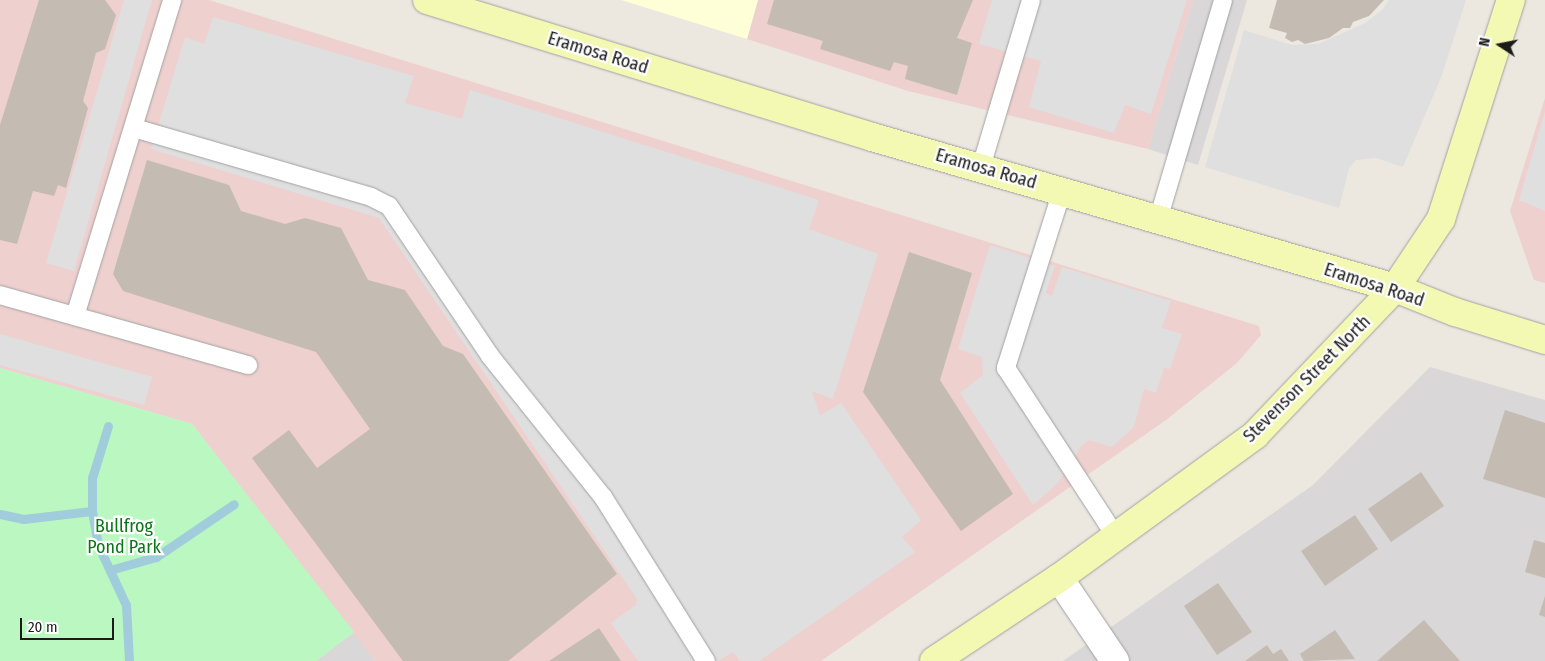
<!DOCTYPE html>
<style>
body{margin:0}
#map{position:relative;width:1545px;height:661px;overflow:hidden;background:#ece8e0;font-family:"Fira Sans Condensed",sans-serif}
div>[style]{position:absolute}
.residential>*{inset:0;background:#d9d7d7}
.commercial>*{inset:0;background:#eed0ce}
.education>*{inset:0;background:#feffd6}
.park>*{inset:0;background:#bbf8c1}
.parking>*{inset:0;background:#dfdfdf}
.stream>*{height:9px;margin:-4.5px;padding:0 4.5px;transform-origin:4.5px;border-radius:4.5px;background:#a0ccdb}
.building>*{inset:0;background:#c4bbb3}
.roads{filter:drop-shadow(0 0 1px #a2a2a2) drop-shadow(0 0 1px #a2a2a2)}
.lane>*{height:18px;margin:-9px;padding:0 9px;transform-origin:9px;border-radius:9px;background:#fff}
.street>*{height:28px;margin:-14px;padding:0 14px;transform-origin:14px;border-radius:14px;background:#fff}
.secondary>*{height:28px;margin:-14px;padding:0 14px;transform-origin:14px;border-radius:14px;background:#f3f9b2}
span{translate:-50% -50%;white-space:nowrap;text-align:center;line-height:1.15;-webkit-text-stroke:4.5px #fff;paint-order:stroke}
.street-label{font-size:18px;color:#1b1b1b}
.park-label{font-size:18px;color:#0b7617}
.north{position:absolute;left:1475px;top:20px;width:50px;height:50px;-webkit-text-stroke:4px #fff;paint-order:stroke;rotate:281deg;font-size:14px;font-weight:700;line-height:20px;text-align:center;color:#1b1b1b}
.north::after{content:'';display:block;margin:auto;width:18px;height:22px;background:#1b1b1b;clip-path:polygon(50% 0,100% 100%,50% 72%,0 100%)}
.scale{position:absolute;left:20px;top:618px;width:94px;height:22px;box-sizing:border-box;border:2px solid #1b1b1b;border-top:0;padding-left:6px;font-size:15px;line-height:18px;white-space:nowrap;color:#1b1b1b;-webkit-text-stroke:4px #fff;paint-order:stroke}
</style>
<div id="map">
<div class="residential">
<i style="clip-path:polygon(1193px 0,1247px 0,1198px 165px,1148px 149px)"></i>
<i style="clip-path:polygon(1430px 367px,1545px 400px,1545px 661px,1063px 661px,1313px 485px)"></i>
<i style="clip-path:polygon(354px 632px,375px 661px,316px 661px)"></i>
</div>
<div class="commercial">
<i style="clip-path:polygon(0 0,209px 0,1259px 326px,1261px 335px,1237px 363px,1166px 420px,821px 661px,375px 661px,192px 424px,0 368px)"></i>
<i style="clip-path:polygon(758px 0,1193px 0,1148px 149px,908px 91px,747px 39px)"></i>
<i style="clip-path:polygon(1545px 98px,1545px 283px,1534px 280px,1510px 211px)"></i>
</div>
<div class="education">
<i style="clip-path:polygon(621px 0,758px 0,747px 39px)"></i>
</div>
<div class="park">
<i style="clip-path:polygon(0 368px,192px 424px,354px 632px,316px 661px,0 661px)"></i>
</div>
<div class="parking">
<i style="clip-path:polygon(124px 0,152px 0,74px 271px,46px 263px)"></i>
<i style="clip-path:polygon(992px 0,1187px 0,1151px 114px,1125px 105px,1114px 133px,1029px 107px,1041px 61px,979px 44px)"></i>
<i style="clip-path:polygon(1389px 0,1466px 0,1442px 75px,1403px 167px,1376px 158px,1356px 160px,1349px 168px,1339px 208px,1205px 167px,1244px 30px,1292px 45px,1318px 44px,1365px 23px,1383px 9px)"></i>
<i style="clip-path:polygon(213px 17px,414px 76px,405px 103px,462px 119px,470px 90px,819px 200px,809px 229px,878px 254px,833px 399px,812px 391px,820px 415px,841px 403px,921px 520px,902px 537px,915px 552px,759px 661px,740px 661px,733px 652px,718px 661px,638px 661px,611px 623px,636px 605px,637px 599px,379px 218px,151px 149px,185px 37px,204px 44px)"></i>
<i style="clip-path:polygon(1545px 111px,1545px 211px,1519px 200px)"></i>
<i style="clip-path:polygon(990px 245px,1055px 266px,1046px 293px,1052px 296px,1062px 267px,1171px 301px,1162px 328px,1182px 334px,1170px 369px,1164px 368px,1156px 393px,1144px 389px,1134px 427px,1112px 447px,1089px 440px,1082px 445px,1058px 483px,1033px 505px,960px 393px,983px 375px,982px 357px,958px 349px)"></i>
<i style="clip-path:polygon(0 334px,152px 377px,144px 405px,0 365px)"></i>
</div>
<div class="stream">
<i style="left:108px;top:426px;width:54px;rotate:107.1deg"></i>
<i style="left:92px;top:478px;width:33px;rotate:90deg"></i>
<i style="left:92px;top:511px;width:35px;rotate:80deg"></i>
<i style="left:98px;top:545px;width:66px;rotate:65deg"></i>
<i style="left:126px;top:605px;width:56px;rotate:86.9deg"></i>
<i style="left:0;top:514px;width:24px;rotate:12deg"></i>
<i style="left:23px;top:519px;width:69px;rotate:-6.6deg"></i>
<i style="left:110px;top:570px;width:48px;rotate:-15.8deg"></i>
<i style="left:156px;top:557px;width:94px;rotate:-34.2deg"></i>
</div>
<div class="building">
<i style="clip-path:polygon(39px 0,105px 0,116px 15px,105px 49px,96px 53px,83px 101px,88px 108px,66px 188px,58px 185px,54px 196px,33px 191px,17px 244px,0 240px,0 125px)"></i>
<i style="clip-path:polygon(774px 0,973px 0,957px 38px,972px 43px,957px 95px,905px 79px,908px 66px,894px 62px,890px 71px,820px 49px,823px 41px,767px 24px)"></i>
<i style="clip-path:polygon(1277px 0,1384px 0,1369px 16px,1353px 22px,1350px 28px,1343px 28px,1329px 38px,1305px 44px,1298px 40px,1292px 42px,1285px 38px,1287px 33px,1269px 28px)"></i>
<i style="clip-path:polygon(147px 160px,229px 185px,241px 211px,285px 224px,305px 218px,341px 228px,368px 280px,405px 290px,443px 346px,463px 354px,617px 574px,508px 661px,403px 661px,252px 458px,289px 430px,317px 468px,370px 429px,316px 352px,123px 291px,113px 274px)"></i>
<i style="clip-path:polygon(909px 252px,972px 273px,940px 380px,1013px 494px,961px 531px,863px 392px)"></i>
<i style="clip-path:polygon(1505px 410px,1545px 423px,1545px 498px,1483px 479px)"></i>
<i style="clip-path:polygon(1421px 472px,1444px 506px,1391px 542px,1368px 509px)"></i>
<i style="clip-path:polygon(1355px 515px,1378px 549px,1325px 586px,1301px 551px)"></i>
<i style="clip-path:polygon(1534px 540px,1545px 543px,1545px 578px,1525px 572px)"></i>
<i style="clip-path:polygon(1218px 583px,1252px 632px,1217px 655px,1184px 606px)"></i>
<i style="clip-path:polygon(1545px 596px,1545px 617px,1539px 615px)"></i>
<i style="clip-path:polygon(1424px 620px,1460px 661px,1377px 661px)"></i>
<i style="clip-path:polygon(599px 628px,621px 661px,549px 661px)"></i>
<i style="clip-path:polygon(1335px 630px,1355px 659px,1304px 661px,1300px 654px)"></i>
<i style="clip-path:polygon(1267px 645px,1273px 654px,1281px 649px,1289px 661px,1245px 661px)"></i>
</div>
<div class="roads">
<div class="lane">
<i style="left:134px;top:128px;width:247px;rotate:16.2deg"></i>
<i style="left:371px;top:197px;width:20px;rotate:27deg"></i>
<i style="left:389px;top:206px;width:181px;rotate:56deg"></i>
<i style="left:490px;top:356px;width:181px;rotate:51.3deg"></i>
<i style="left:603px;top:497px;width:194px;rotate:57.9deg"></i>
<i style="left:981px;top:167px;width:174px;rotate:-73.3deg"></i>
<i style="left:1062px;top:191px;width:186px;rotate:107.6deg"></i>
<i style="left:1006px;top:368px;width:202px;rotate:56.9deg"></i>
<i style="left:1158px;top:220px;width:229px;rotate:-73.5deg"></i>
<i style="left:0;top:295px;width:258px;rotate:15.8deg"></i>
<i style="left:75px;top:316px;width:331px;rotate:-72.9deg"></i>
</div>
<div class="street">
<i style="left:1059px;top:578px;width:100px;rotate:56deg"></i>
</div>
<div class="secondary">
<i style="left:427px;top:0;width:466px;rotate:17.1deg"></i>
<i style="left:872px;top:137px;width:544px;rotate:16.1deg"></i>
<i style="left:1395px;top:288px;width:65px;rotate:21.8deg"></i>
<i style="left:1455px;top:312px;width:94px;rotate:17.3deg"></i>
<i style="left:934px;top:661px;width:150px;rotate:-33.6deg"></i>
<i style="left:1059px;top:578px;width:243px;rotate:-36.1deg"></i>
<i style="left:1255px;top:435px;width:203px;rotate:-46.4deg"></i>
<i style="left:1395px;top:288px;width:83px;rotate:-56.3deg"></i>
<i style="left:1441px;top:219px;width:230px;rotate:-72.3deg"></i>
</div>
</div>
<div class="street-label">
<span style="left:598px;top:53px;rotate:17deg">Eramosa Road</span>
<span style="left:986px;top:169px;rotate:16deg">Eramosa Road</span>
<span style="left:1374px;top:285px;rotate:18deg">Eramosa Road</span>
<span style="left:1307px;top:379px;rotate:-45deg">Stevenson Street North</span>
</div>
<div class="park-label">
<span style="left:124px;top:537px">Bullfrog<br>Pond Park</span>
</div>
<div class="north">N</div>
<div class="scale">20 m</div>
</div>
